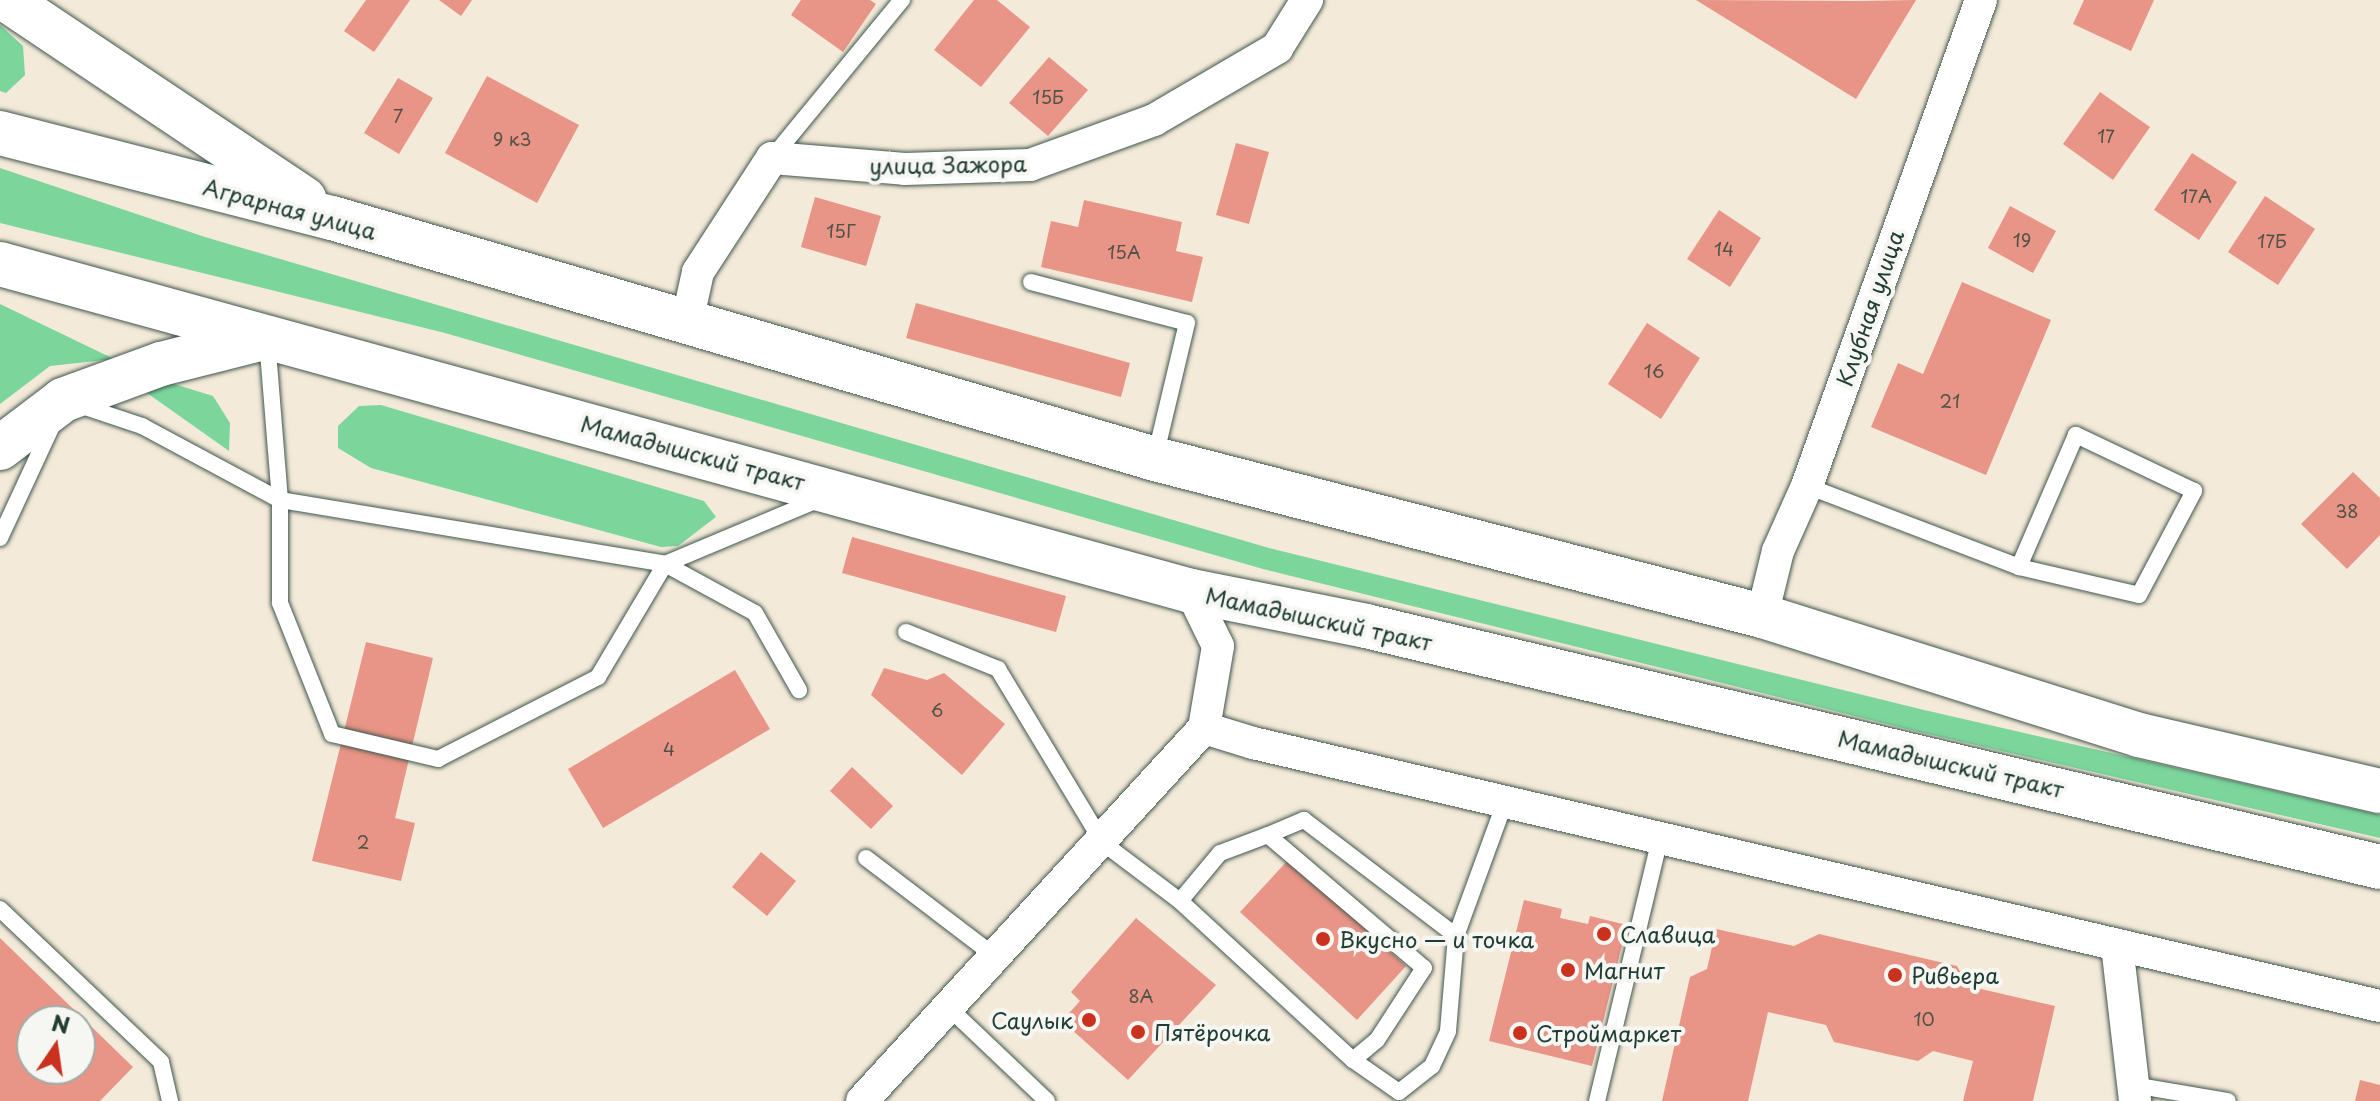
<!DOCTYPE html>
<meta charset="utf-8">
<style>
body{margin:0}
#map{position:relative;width:2380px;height:1101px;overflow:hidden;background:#f4ead9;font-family:"Playpen Sans",sans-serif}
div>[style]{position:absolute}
.green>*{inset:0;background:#7cd69c}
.building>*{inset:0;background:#e89486}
.roads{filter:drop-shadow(0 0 2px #3f574d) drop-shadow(0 0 2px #3f574d)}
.service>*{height:16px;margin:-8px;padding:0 8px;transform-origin:8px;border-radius:8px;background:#fff}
.minor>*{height:32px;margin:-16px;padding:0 16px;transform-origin:16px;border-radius:16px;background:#fff}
.primary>*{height:44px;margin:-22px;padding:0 22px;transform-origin:22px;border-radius:22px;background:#fff}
.dots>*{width:22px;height:22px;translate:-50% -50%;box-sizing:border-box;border:4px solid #f6f6f2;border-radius:50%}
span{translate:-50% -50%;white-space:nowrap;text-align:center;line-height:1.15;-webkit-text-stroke:8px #f6f6f2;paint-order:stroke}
.number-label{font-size:18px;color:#515348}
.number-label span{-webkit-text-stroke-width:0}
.street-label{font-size:22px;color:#1f3d34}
.poi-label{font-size:22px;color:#1f3d34}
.left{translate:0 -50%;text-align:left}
.right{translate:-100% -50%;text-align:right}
.north{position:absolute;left:16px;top:1005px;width:80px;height:80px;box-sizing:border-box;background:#f6f6f2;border:2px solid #a0aca6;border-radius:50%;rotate:13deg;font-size:22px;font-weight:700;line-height:32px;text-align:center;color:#1f3d34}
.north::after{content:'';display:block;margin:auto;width:28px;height:36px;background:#c8321e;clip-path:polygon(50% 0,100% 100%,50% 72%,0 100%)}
</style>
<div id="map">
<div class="green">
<i style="clip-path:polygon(0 25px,23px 46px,25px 75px,6px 93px,0 91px)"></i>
<i style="clip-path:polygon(0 168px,205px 237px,1269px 548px,1920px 709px,2380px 815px,2380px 838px,1915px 731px,1263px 569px,445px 333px,0 223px)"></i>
<i style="clip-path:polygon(0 304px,114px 359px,50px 366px,0 404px)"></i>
<i style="clip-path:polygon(174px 384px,213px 396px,230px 423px,229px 451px,140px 388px)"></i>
<i style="clip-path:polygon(381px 405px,704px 501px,716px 517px,678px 546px,661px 547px,371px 468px,338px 448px,338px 426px,359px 406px)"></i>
</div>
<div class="building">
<i style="clip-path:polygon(366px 0,410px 0,374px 52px,344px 31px)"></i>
<i style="clip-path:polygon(439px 0,472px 0,461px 16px)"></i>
<i style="clip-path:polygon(801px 0,870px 0,876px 4px,843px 52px,791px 15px)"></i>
<i style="clip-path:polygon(974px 0,997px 0,1030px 27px,981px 87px,934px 50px)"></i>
<i style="clip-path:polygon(1696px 0,1860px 1px,1916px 0,1856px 99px)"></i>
<i style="clip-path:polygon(2084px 0,2154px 0,2131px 51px,2073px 24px)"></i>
<i style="clip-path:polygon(1049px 57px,1088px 90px,1048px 136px,1009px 103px)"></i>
<i style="clip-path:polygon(487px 76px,579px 125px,537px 203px,445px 153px)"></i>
<i style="clip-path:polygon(398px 78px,433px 98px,399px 154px,364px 133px)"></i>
<i style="clip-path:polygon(2100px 92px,2150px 127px,2113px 180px,2063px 144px)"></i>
<i style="clip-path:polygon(1236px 143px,1269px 152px,1249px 224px,1216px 215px)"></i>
<i style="clip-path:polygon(2192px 153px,2237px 182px,2199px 240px,2154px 210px)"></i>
<i style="clip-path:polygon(2265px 196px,2315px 229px,2278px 285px,2228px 252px)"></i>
<i style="clip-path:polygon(815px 197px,881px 216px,866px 266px,801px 247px)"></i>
<i style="clip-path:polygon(1084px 200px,1182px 222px,1176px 251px,1203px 257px,1192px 302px,1041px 267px,1051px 221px,1078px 227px)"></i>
<i style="clip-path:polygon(2010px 206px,2056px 231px,2033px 273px,1988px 248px)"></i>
<i style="clip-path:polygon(1719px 210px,1761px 238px,1730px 287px,1687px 259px)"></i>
<i style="clip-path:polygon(1962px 282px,2051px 320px,1986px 475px,1871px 427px,1898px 363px,1923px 374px)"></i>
<i style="clip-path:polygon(916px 303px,1130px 363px,1121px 397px,906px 338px)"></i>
<i style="clip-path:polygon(1647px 323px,1700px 358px,1661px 419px,1608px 384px)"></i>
<i style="clip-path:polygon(2353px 472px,2380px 498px,2380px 535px,2347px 569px,2301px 524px)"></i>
<i style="clip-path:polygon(852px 537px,1066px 596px,1056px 632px,842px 573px)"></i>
<i style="clip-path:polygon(366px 642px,433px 658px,395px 818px,415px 823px,401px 881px,312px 861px)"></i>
<i style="clip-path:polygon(884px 668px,927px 680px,944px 673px,1005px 724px,962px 775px,871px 695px)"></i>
<i style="clip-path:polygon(735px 670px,770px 729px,603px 828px,568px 769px)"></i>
<i style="clip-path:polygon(852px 767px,893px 806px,871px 829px,830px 791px)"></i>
<i style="clip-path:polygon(761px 852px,796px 881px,767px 916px,732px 887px)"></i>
<i style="clip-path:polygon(1289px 859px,1406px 966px,1357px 1020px,1240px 912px)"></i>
<i style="clip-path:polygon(1524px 900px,1562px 909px,1560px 918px,1588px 924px,1590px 916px,1627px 925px,1592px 1066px,1489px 1041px)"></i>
<i style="clip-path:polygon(1136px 918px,1216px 985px,1128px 1080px,1062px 1021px,1080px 1001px,1071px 992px)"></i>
<i style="clip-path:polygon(1716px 929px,1794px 946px,1819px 934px,1957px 966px,1968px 986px,2055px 1006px,2033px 1101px,1963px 1101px,1973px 1061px,1933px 1051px,1918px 1061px,1834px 1042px,1826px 1025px,1768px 1012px,1748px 1101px,1662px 1101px,1690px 977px,1707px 969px)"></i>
<i style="clip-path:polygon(evenodd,0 938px,133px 1067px,100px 1101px,0 1101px,0 938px,32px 1021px,80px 1021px,80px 1069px,32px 1069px,32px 1021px)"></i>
<i style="clip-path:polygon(2360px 1080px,2380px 1085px,2380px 1101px,2355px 1101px)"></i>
</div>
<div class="roads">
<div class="service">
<i style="left:772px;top:158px;width:205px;rotate:-50.6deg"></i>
<i style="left:1031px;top:282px;width:161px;rotate:14.7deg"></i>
<i style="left:1187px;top:323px;width:138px;rotate:103.4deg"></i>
<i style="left:267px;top:339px;width:162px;rotate:85.4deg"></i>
<i style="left:280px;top:500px;width:103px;rotate:90deg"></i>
<i style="left:280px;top:603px;width:141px;rotate:68.3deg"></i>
<i style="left:332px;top:734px;width:109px;rotate:13.3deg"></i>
<i style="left:438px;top:759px;width:180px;rotate:-27.1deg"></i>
<i style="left:598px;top:677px;width:131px;rotate:-59.3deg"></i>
<i style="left:665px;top:564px;width:168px;rotate:-22.8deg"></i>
<i style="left:76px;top:404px;width:70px;rotate:18.4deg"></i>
<i style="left:142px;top:426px;width:157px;rotate:28.2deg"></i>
<i style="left:280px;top:500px;width:390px;rotate:9.4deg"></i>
<i style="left:665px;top:564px;width:102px;rotate:28.6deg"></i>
<i style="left:755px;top:613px;width:89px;rotate:60.3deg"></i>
<i style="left:1807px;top:486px;width:227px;rotate:20.9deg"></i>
<i style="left:2019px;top:567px;width:123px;rotate:13.1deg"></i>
<i style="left:2139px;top:595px;width:118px;rotate:-62.1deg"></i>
<i style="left:2194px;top:491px;width:131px;rotate:-154.6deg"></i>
<i style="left:2076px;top:435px;width:144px;rotate:113.4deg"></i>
<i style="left:0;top:538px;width:126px;rotate:-65.1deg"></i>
<i style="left:906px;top:632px;width:99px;rotate:21.9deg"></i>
<i style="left:998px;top:669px;width:203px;rotate:58.9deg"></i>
<i style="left:1103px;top:843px;width:96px;rotate:37deg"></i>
<i style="left:1180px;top:901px;width:235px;rotate:42.6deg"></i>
<i style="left:1353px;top:1060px;width:31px;rotate:-40deg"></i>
<i style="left:1377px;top:1040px;width:86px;rotate:-56.9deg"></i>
<i style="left:1424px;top:968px;width:205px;rotate:-139.6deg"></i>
<i style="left:1268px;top:835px;width:51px;rotate:159.4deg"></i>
<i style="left:1220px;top:853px;width:62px;rotate:129.8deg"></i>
<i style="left:1268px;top:835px;width:39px;rotate:-23deg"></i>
<i style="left:1304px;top:820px;width:191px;rotate:37.3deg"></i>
<i style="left:866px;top:858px;width:158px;rotate:37.3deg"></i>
<i style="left:0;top:909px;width:222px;rotate:43.5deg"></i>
<i style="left:161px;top:1062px;width:40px;rotate:77deg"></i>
<i style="left:946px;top:1005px;width:139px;rotate:43.5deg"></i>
<i style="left:1353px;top:1060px;width:56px;rotate:34.8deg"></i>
<i style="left:1399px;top:1092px;width:42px;rotate:-38.2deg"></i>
<i style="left:1432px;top:1066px;width:38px;rotate:-65deg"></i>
<i style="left:1448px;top:1031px;width:95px;rotate:-85.2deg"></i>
<i style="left:1456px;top:936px;width:143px;rotate:-69.9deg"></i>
<i style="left:2133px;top:1085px;width:96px;rotate:9.6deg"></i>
<i style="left:1597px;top:1101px;width:269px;rotate:-76.5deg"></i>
</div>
<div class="minor">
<i style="left:687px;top:322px;width:51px;rotate:-77.6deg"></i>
<i style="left:698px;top:272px;width:136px;rotate:-57deg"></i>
<i style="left:772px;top:158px;width:133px;rotate:4.7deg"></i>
<i style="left:905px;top:169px;width:125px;rotate:-1.8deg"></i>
<i style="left:1030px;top:165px;width:132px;rotate:-19.9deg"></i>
<i style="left:1154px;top:120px;width:143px;rotate:-30.3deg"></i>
<i style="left:1277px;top:48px;width:57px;rotate:-58deg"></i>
<i style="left:1762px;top:616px;width:67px;rotate:-76.2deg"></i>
<i style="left:1778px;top:551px;width:71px;rotate:-66deg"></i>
<i style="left:1807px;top:486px;width:516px;rotate:-70.3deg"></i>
<i style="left:1204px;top:728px;width:51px;rotate:17deg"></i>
<i style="left:1253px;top:743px;width:1157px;rotate:13.14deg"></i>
<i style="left:2117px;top:945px;width:157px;rotate:83.4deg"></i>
<i style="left:862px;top:1101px;width:506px;rotate:-47.48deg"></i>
<i style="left:1204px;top:728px;width:83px;rotate:-80.3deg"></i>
<i style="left:1218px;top:646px;width:61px;rotate:-116.1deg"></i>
</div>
<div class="primary">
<i style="left:7px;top:0;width:358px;rotate:33.8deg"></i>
<i style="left:0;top:133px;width:343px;rotate:14.4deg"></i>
<i style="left:332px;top:218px;width:858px;rotate:16.32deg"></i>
<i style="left:1155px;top:459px;width:627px;rotate:14.5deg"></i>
<i style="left:1762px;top:616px;width:395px;rotate:17.5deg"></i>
<i style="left:2139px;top:735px;width:247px;rotate:13.1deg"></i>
<i style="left:0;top:264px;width:1235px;rotate:15.35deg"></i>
<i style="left:1191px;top:591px;width:178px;rotate:11.3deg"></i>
<i style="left:1366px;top:626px;width:1042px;rotate:13.37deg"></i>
<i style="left:0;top:448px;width:79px;rotate:-37.3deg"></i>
<i style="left:63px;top:400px;width:104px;rotate:-20.2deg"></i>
<i style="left:161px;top:364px;width:106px;rotate:-14.2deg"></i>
</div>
</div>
<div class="dots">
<i style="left:1604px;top:934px;background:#c8321e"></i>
<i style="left:1323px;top:939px;background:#c8321e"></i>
<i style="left:1568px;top:970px;background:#c8321e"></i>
<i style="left:1895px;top:975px;background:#c8321e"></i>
<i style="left:1089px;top:1020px;background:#c8321e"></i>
<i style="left:1138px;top:1032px;background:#c8321e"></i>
<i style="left:1520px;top:1033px;background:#c8321e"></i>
</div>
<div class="number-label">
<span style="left:1048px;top:97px">15Б</span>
<span style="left:398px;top:116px">7</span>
<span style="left:2106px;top:136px">17</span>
<span style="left:512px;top:139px">9 к3</span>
<span style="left:2196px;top:196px">17А</span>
<span style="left:841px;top:231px">15Г</span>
<span style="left:2022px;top:240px">19</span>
<span style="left:2272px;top:241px">17Б</span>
<span style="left:1724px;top:249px">14</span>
<span style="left:1124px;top:252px">15А</span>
<span style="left:1654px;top:371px">16</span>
<span style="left:1950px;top:401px">21</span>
<span style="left:2347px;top:511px">38</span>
<span style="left:937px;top:710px">6</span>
<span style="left:669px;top:749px">4</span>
<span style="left:363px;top:842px">2</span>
<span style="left:1141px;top:996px">8А</span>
<span style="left:1924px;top:1019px">10</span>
</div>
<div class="street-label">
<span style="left:948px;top:164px;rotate:-1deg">улица Зажора</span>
<span style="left:290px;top:208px;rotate:15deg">Аграрная улица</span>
<span style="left:1869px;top:308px;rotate:-71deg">Клубная улица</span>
<span style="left:693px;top:452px;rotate:15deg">Мамадышский тракт</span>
<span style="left:1319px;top:618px;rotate:12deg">Мамадышский тракт</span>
<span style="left:1951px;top:763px;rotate:13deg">Мамадышский тракт</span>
</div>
<div class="poi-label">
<span class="left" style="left:1620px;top:934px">Славица</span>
<span class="left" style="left:1339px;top:939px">Вкусно — и точка</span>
<span class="left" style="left:1584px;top:970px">Магнит</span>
<span class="left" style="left:1911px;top:975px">Ривьера</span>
<span class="right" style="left:1073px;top:1020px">Саулык</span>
<span class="left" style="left:1154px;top:1032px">Пятёрочка</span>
<span class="left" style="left:1536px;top:1033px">Строймаркет</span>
</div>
<div class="north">N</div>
</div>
